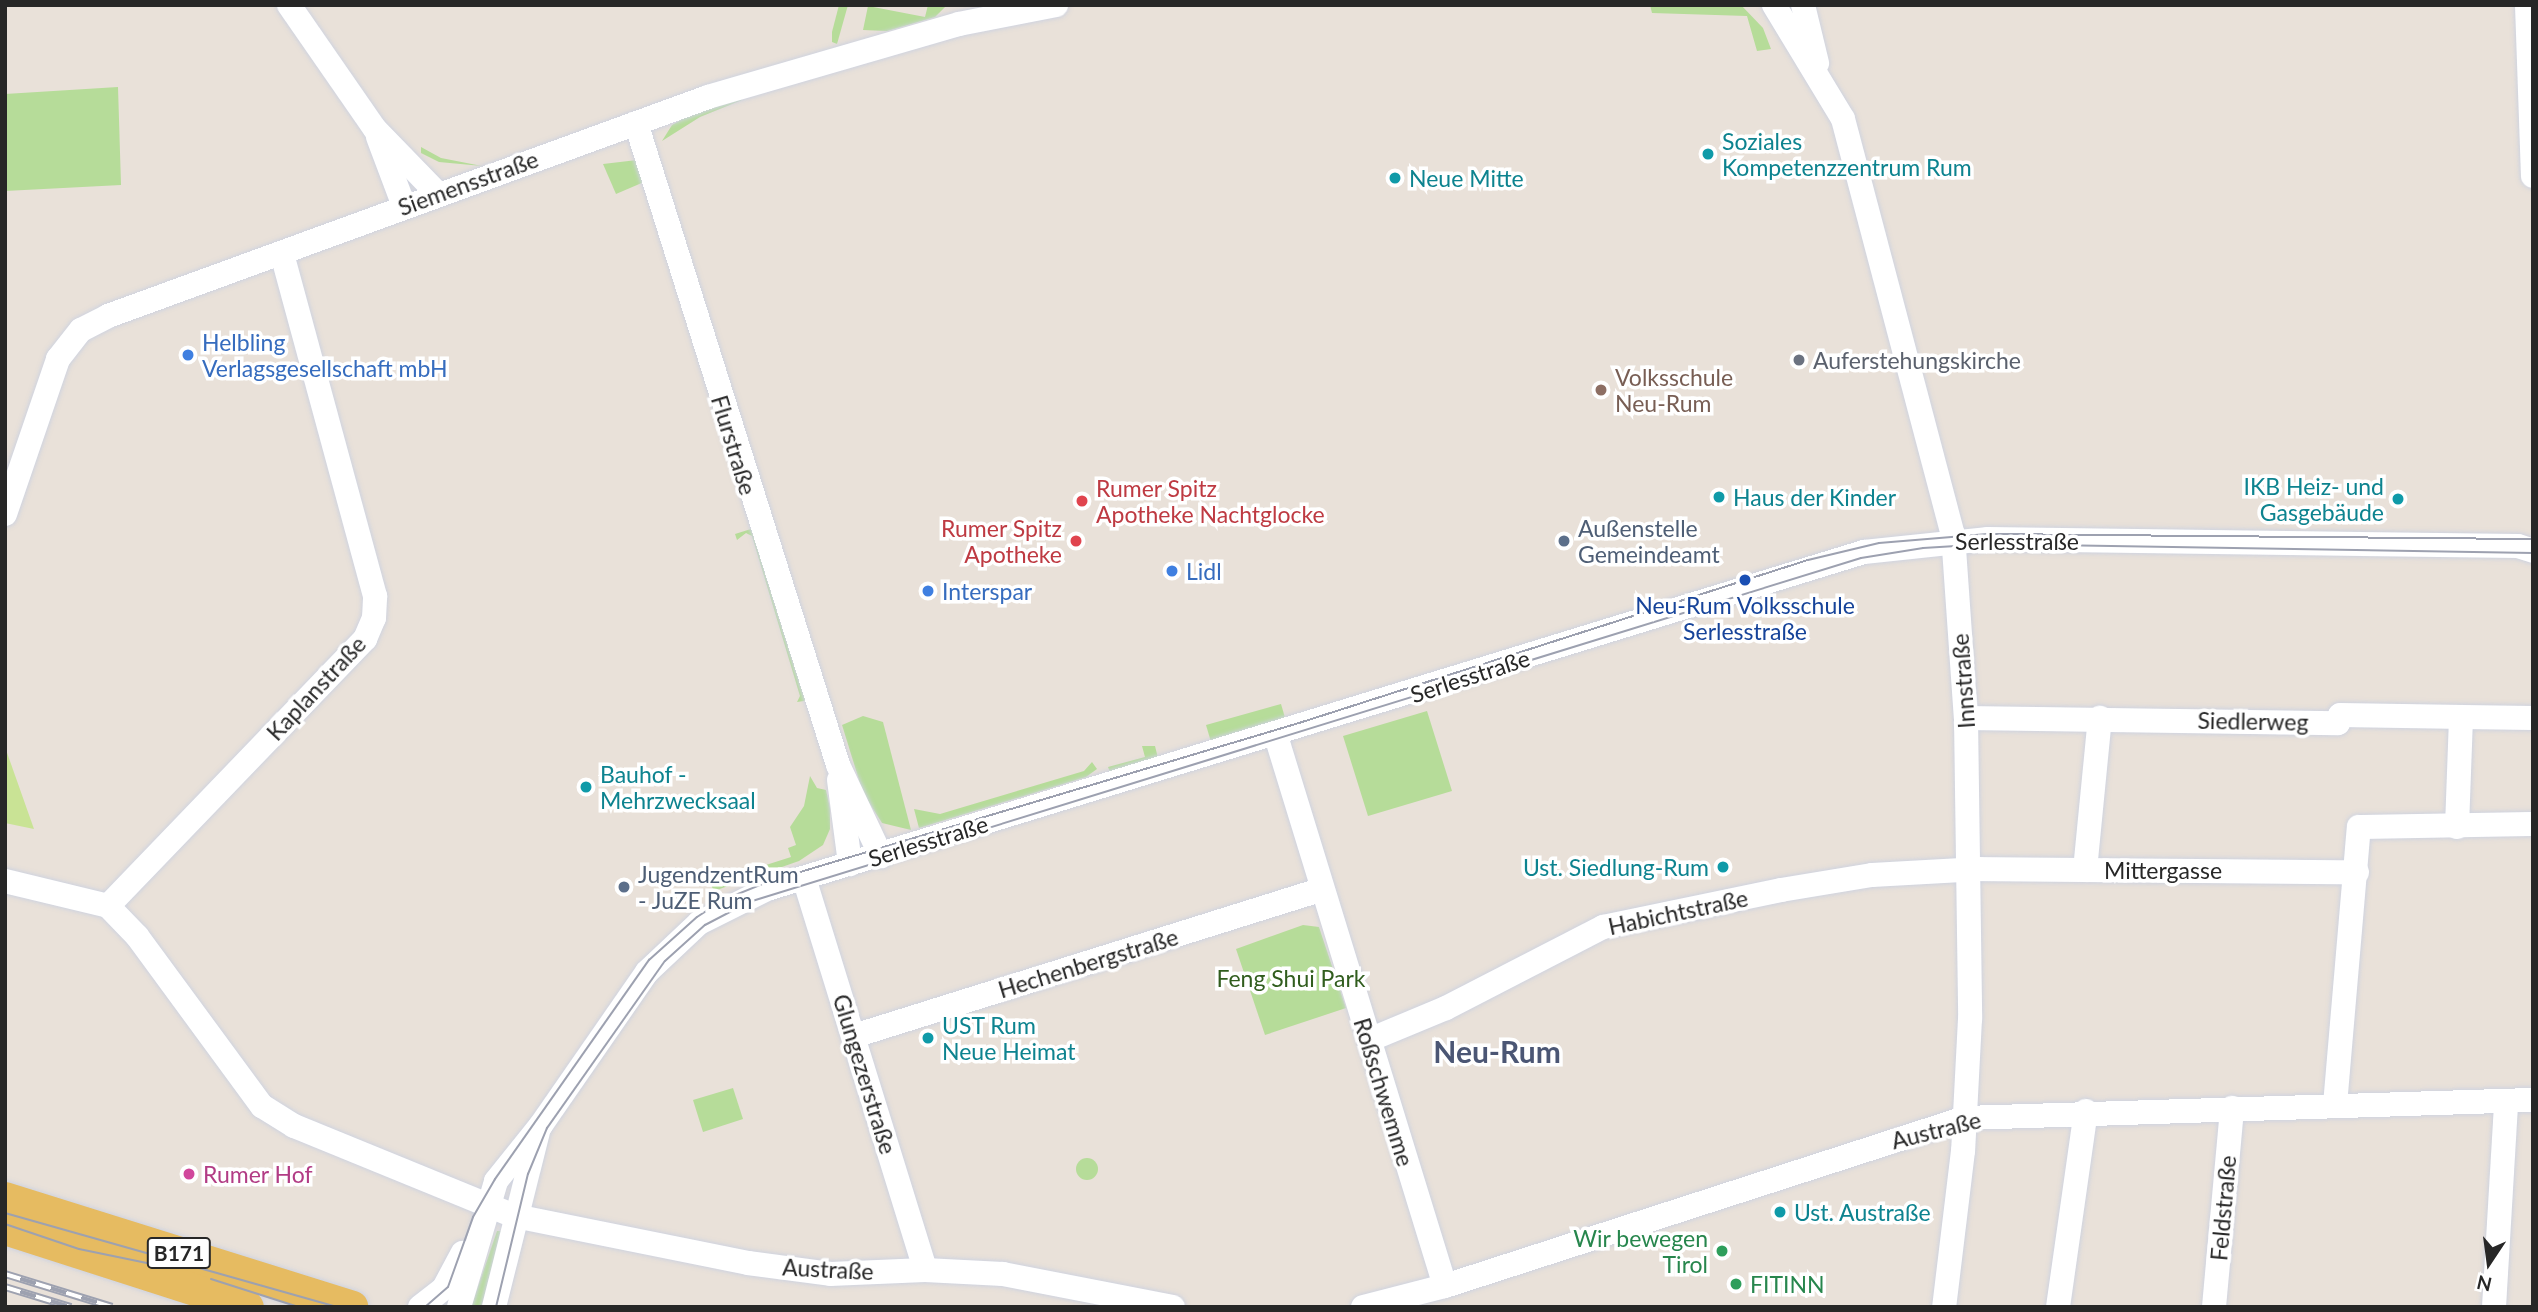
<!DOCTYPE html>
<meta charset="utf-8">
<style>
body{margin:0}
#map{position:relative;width:2538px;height:1312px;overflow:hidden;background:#e9e1d9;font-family:Lato,sans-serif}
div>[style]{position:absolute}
.green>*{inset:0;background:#b6dc99}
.round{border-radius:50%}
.pitch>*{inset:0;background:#c9e395}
.roads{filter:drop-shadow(0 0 2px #cfd3df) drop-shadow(0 0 2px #cfd3df)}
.minor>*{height:24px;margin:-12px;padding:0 12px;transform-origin:12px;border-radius:12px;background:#fff}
.major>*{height:32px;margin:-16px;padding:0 16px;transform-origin:16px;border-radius:16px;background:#e6bb61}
.tram>*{height:2px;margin:-1px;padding:0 1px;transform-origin:1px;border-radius:1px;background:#9da1b0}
.rail>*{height:8px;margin-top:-4px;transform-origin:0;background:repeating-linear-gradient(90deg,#fff 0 16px,#9da1b0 0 32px);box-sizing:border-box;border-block:2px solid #9da1b0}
.dots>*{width:19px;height:19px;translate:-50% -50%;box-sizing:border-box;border:4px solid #fff;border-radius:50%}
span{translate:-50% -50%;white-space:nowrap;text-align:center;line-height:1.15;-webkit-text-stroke:7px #fff;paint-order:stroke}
.shield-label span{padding:2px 5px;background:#fff;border:2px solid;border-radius:5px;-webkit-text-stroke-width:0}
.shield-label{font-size:21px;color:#272727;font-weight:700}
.culture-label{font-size:23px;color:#0d838f}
.left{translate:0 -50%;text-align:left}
.right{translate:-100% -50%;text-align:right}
.street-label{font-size:23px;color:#272727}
.shop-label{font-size:23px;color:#366cbe}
.worship-label{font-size:23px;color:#5b616d}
.education-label{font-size:23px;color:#785e54}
.health-label{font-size:23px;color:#be3a42}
.service-label{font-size:23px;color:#4e5e75}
.transit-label{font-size:23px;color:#164399}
.park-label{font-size:23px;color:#315d1e}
.hotel-label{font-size:23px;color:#b23c85}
.leisure-label{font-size:23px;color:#27864d}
.district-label{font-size:30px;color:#4b5674;font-weight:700}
.frame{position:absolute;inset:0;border:7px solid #272727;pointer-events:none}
.north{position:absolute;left:2454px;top:1228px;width:70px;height:70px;-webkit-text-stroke:5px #fff;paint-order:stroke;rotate:193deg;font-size:19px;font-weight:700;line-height:28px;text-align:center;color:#272727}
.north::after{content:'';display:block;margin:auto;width:24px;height:32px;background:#272727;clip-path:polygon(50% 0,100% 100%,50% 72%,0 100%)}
</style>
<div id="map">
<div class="green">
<i style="clip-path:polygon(839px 5px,848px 5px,837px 44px,832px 42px,832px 32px)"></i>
<i style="clip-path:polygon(928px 5px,947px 5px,935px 17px,887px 31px,863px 30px,868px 6px,925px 17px)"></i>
<i style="clip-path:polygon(1650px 5px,1741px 5px,1763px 28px,1771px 49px,1757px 51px,1747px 16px,1652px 13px)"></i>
<i style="clip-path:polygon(118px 87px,121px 185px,5px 191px,5px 94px)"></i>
<i style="clip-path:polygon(741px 97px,742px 100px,700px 117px,662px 141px,672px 125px,684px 118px)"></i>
<i style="clip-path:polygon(421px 147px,441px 158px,482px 166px,439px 162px,421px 153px)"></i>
<i style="clip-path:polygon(637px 160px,644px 182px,616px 194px,603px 164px)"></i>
<i style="clip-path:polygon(751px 529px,805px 700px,804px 701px,797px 702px,800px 696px,752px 536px,746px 533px,737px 540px,735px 534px)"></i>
<i style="clip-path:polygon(1281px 704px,1286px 721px,1211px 742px,1206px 725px)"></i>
<i style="clip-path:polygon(1427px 711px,1452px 791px,1368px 816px,1343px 736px)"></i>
<i style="clip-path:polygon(863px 716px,883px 722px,911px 830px,882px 823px,863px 793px,842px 725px)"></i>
<i style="clip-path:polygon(1142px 746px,1155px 746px,1158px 758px,1110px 772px,1108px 767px,1145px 757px)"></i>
<i style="clip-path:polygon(1092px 762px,1097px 769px,1086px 777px,919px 828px,914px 809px,940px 814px,1084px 771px)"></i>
<i style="clip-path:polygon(810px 776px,817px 788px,826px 790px,830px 808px,830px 829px,823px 845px,799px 861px,714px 891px,710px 883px,791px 857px,788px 848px,796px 845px,790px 827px,804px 806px)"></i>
<i style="clip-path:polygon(1303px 925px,1319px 927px,1346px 1008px,1265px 1035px,1236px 949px)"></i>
<i style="clip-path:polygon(733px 1088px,743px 1119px,703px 1132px,693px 1100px)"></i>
<i class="round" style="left:1076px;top:1158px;width:22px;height:22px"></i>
<i style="clip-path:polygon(497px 1231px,501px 1231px,483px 1301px,481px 1307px,471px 1307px)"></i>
</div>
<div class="pitch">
<i style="clip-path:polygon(5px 747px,34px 829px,5px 823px)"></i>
</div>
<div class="roads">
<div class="minor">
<i style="left:289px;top:5px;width:151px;rotate:55.3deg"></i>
<i style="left:375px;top:129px;width:91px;rotate:45.9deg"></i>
<i style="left:1774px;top:5px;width:133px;rotate:58.8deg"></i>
<i style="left:1843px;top:119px;width:429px;rotate:75.2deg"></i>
<i style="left:1953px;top:534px;width:184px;rotate:86deg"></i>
<i style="left:1966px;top:718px;width:301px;rotate:89.2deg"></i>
<i style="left:1970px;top:1019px;width:132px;rotate:93deg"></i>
<i style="left:1963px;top:1151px;width:157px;rotate:96.9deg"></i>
<i style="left:1803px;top:5px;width:60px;rotate:76.4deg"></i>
<i style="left:2527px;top:5px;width:171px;rotate:88deg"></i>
<i style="left:636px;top:123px;width:673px;rotate:72.53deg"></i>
<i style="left:838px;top:765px;width:101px;rotate:64.7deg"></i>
<i style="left:378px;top:137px;width:74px;rotate:69.4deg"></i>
<i style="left:5px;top:514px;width:164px;rotate:-71.1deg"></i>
<i style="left:58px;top:359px;width:37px;rotate:-52deg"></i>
<i style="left:81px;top:330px;width:30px;rotate:-27deg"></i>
<i style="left:108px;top:316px;width:639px;rotate:-20.05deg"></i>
<i style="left:708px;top:97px;width:261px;rotate:-16.2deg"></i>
<i style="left:959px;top:24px;width:99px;rotate:-11.1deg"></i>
<i style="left:1966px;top:718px;width:372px;rotate:0.8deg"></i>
<i style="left:2338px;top:723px;width:8px;rotate:-76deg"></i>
<i style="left:2340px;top:715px;width:193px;rotate:0.9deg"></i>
<i style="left:1276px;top:736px;width:575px;rotate:72.92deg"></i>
<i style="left:839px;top:780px;width:85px;rotate:82.5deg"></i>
<i style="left:2457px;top:827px;width:110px;rotate:-87.9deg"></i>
<i style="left:2085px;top:870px;width:153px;rotate:-84.4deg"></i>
<i style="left:804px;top:878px;width:410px;rotate:72.8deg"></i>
<i style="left:5px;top:881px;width:106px;rotate:13.6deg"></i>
<i style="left:108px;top:906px;width:42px;rotate:46deg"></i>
<i style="left:137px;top:936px;width:211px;rotate:53.7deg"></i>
<i style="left:262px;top:1106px;width:38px;rotate:32deg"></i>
<i style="left:294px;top:1126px;width:239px;rotate:22.2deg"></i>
<i style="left:515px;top:1216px;width:238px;rotate:11.4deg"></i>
<i style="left:748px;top:1263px;width:83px;rotate:7.6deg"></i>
<i style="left:830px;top:1274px;width:95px;rotate:-2.4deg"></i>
<i style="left:925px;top:1270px;width:78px;rotate:2.9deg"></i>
<i style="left:1003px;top:1274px;width:173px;rotate:11deg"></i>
<i style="left:108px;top:906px;width:371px;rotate:-46.1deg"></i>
<i style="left:365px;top:639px;width:23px;rotate:-67deg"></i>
<i style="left:374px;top:618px;width:22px;rotate:-87deg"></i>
<i style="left:375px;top:596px;width:354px;rotate:-105.2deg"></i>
<i style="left:854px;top:1036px;width:491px;rotate:-17.4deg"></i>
<i style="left:1369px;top:1040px;width:83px;rotate:-22.6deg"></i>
<i style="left:1446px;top:1008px;width:177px;rotate:-27.3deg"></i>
<i style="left:1603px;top:927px;width:182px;rotate:-11.7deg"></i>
<i style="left:1781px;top:890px;width:92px;rotate:-9.4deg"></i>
<i style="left:1872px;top:875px;width:108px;rotate:-3.2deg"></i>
<i style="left:1980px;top:869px;width:377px;rotate:0.5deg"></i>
<i style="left:2335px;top:1105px;width:279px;rotate:-85.1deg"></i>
<i style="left:2359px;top:827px;width:174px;rotate:-1deg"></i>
<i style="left:420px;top:1307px;width:31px;rotate:-38deg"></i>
<i style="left:444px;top:1288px;width:40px;rotate:-62deg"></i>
<i style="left:459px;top:1307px;width:131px;rotate:-73.6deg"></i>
<i style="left:496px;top:1181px;width:72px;rotate:-51.2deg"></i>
<i style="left:541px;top:1125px;width:186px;rotate:-55.3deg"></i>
<i style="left:647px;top:972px;width:71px;rotate:-43.3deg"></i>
<i style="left:699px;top:923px;width:76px;rotate:-26.6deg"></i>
<i style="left:767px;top:889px;width:1148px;rotate:-17.08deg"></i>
<i style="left:1864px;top:552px;width:125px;rotate:-6deg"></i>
<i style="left:1988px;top:539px;width:530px;rotate:0.76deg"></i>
<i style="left:2518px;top:546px;width:16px;rotate:18deg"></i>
<i style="left:494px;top:1307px;width:180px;rotate:-75.9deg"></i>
<i style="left:1363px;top:1307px;width:85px;rotate:-14.4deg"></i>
<i style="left:1445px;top:1286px;width:546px;rotate:-17.9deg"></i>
<i style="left:1965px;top:1118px;width:568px;rotate:-1.82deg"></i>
<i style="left:2058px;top:1307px;width:198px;rotate:-81.9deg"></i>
<i style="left:2214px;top:1307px;width:200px;rotate:-84.8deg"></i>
<i style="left:2494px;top:1307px;width:205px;rotate:-86.6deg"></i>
</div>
<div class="major">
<i style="left:5px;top:1198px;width:364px;rotate:17.4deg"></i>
<i style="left:5px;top:1229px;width:255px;rotate:17.8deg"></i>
</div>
</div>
<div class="tram">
<i style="left:5px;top:1213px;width:346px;rotate:15.8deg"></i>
<i style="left:5px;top:1224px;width:78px;rotate:18.7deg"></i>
<i style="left:79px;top:1249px;width:94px;rotate:11.7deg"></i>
<i style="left:211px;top:1279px;width:92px;rotate:17.7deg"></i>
<i style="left:425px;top:1307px;width:30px;rotate:-41deg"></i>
<i style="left:448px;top:1287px;width:74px;rotate:-70.3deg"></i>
<i style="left:473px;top:1217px;width:44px;rotate:-59.9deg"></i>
<i style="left:495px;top:1179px;width:268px;rotate:-54.9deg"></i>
<i style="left:649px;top:960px;width:64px;rotate:-41.9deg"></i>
<i style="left:697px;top:917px;width:31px;rotate:-33deg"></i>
<i style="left:723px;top:900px;width:51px;rotate:-22deg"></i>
<i style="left:770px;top:881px;width:552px;rotate:-16.63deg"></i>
<i style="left:1299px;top:723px;width:534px;rotate:-17.76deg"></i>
<i style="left:1808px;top:560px;width:73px;rotate:-13.5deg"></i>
<i style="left:1879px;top:543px;width:109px;rotate:-4.7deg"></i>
<i style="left:1988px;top:534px;width:545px;rotate:0.53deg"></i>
<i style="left:496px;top:1307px;width:137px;rotate:-76.5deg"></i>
<i style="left:528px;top:1174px;width:50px;rotate:-67.6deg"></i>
<i style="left:547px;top:1128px;width:204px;rotate:-54.8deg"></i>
<i style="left:665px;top:961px;width:54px;rotate:-42deg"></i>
<i style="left:705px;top:925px;width:50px;rotate:-27.6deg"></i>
<i style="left:749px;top:902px;width:1164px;rotate:-17.19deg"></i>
<i style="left:1861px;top:558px;width:63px;rotate:-9.2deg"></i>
<i style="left:1923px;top:548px;width:66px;rotate:-3.5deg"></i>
<i style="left:1989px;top:544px;width:544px;rotate:0.95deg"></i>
</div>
<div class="rail">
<i style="left:5px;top:1274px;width:112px;rotate:17.1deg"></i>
<i style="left:5px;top:1287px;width:69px;rotate:16.9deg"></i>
</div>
<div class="dots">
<i style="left:1708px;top:154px;background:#0f9aa8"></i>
<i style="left:1395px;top:178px;background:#0f9aa8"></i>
<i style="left:188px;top:355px;background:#3f7fe0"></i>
<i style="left:1799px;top:360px;background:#6b7280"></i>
<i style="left:1601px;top:390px;background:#8d6e63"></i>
<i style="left:1719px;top:497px;background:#0f9aa8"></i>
<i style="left:2398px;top:499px;background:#0f9aa8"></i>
<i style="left:1082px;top:501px;background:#e0444e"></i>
<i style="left:1076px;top:541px;background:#e0444e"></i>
<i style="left:1564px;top:541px;background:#5c6f8a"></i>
<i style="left:1172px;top:571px;background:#3f7fe0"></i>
<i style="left:1745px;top:580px;background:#1a4fb4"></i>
<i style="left:928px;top:591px;background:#3f7fe0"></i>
<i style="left:586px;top:787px;background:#0f9aa8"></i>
<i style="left:1723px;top:867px;background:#0f9aa8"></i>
<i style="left:624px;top:887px;background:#5c6f8a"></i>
<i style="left:928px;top:1038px;background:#0f9aa8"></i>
<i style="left:189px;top:1174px;background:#d1479c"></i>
<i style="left:1780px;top:1212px;background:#0f9aa8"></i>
<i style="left:1722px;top:1251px;background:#2e9e5b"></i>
<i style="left:1736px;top:1284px;background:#2e9e5b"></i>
</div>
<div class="shield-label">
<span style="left:179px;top:1253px">B171</span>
</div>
<div class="culture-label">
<span class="left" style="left:1722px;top:154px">Soziales<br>Kompetenzzentrum Rum</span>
<span class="left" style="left:1409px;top:178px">Neue Mitte</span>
<span class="right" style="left:2384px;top:499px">IKB Heiz- und<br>Gasgebäude</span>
<span class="left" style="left:1733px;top:497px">Haus der Kinder</span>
<span class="left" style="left:600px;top:787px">Bauhof -<br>Mehrzwecksaal</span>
<span class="right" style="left:1709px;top:867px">Ust. Siedlung-Rum</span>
<span class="left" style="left:942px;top:1038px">UST Rum<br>Neue Heimat</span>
<span class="left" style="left:1794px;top:1212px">Ust. Austraße</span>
</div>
<div class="street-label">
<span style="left:468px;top:183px;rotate:-20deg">Siemensstraße</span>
<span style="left:734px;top:445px;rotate:73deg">Flurstraße</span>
<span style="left:2017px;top:541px">Serlesstraße</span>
<span style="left:1470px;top:676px;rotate:-18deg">Serlesstraße</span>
<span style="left:1963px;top:681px;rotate:-94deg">Innstraße</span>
<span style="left:316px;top:688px;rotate:-47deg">Kaplanstraße</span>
<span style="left:2253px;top:721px;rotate:1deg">Siedlerweg</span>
<span style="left:928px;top:841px;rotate:-17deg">Serlesstraße</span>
<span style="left:2163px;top:870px">Mittergasse</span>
<span style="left:1678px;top:912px;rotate:-12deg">Habichtstraße</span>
<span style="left:1088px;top:963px;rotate:-17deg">Hechenbergstraße</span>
<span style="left:865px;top:1074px;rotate:73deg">Glungezerstraße</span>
<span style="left:1384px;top:1092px;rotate:73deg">Roßschwemme</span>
<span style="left:1936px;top:1130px;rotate:-14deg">Austraße</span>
<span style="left:2223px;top:1208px;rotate:-85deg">Feldstraße</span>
<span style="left:828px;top:1269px;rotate:3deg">Austraße</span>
</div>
<div class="shop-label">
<span class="left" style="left:202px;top:355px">Helbling<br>Verlagsgesellschaft mbH</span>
<span class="left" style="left:1186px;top:571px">Lidl</span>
<span class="left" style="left:942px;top:591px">Interspar</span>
</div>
<div class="worship-label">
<span class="left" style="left:1813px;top:360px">Auferstehungskirche</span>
</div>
<div class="education-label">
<span class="left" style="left:1615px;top:390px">Volksschule<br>Neu-Rum</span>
</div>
<div class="health-label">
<span class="left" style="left:1096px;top:501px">Rumer Spitz<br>Apotheke Nachtglocke</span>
<span class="right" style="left:1062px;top:541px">Rumer Spitz<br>Apotheke</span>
</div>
<div class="service-label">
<span class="left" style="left:1578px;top:541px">Außenstelle<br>Gemeindeamt</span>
<span class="left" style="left:638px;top:887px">JugendzentRum<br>- JuZE Rum</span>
</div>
<div class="transit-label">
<span style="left:1745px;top:618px">Neu-Rum Volksschule<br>Serlesstraße</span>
</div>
<div class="park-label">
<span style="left:1291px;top:978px">Feng Shui Park</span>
</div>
<div class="hotel-label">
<span class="left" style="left:203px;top:1174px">Rumer Hof</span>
</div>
<div class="leisure-label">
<span class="right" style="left:1708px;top:1251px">Wir bewegen<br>Tirol</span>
<span class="left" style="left:1750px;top:1284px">FITINN</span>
</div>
<div class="district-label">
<span style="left:1497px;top:1051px">Neu-Rum</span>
</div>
<div class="frame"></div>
<div class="north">N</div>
</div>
